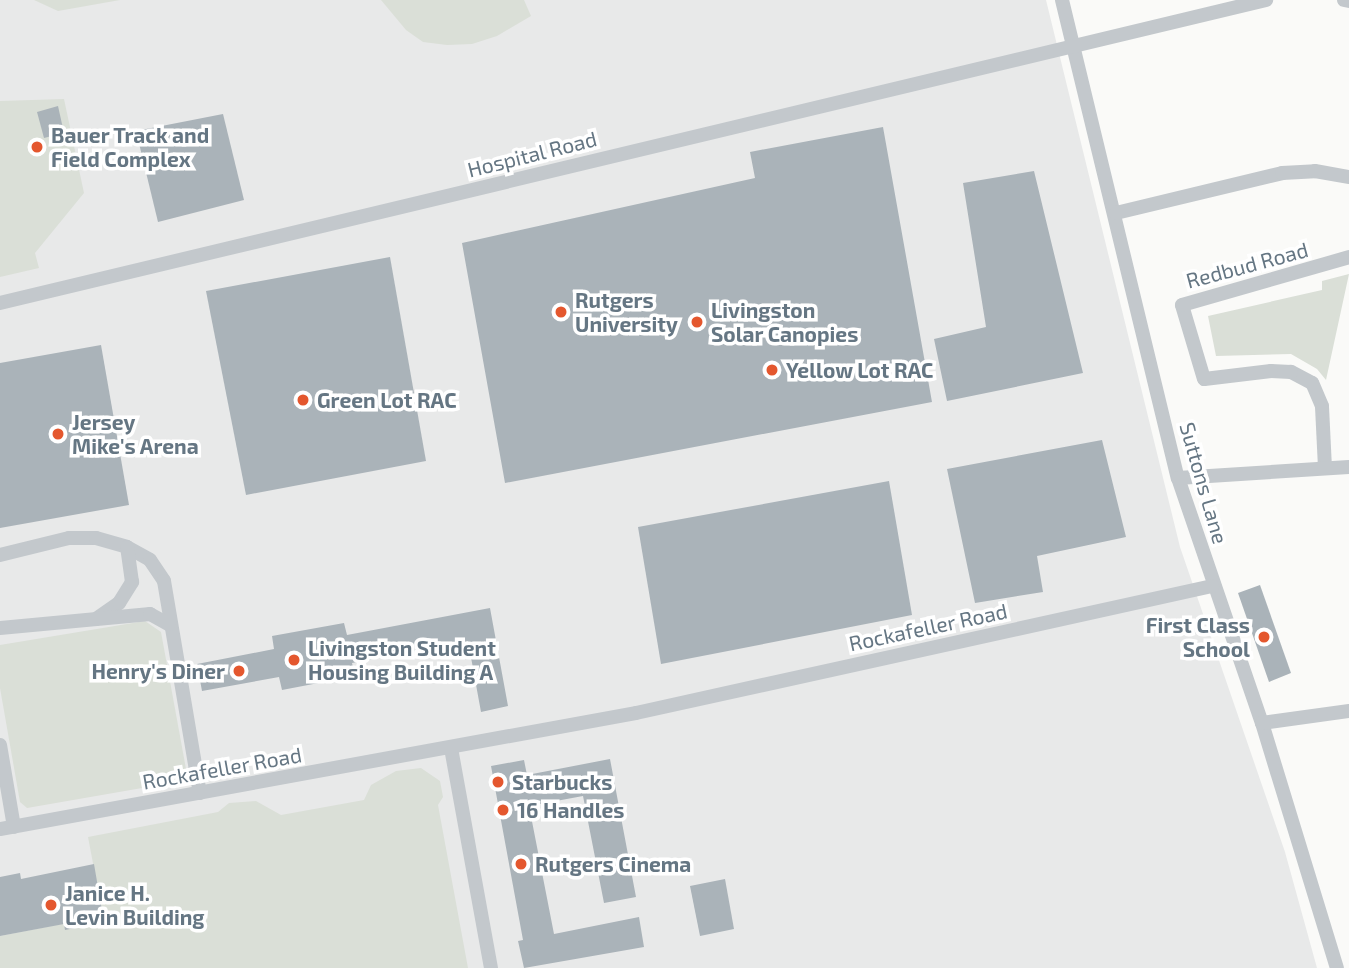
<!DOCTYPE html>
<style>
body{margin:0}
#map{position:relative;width:1349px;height:968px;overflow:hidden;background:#fafaf8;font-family:"Exo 2",sans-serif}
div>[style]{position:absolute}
.built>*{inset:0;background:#e8e9e9}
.green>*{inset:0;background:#dadfd7}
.building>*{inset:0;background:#aab3b9}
.minor>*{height:14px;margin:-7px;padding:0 7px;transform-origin:7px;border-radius:7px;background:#c3c8cc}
.dots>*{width:19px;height:19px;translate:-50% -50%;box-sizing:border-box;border:4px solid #fff;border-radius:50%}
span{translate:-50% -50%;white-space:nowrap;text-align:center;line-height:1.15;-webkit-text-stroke:7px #fff;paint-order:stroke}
.poi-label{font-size:21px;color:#657683;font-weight:700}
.left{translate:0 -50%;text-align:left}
.right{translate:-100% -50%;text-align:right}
.street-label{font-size:21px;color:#657683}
</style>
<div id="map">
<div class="built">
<i style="clip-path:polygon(0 0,1046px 0,1180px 547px,1285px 852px,1317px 968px,0 968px)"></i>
</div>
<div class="green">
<i style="clip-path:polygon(34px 0,120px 0,58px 11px)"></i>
<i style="clip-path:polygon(381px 0,524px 0,531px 16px,497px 36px,472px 44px,447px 45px,423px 42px,406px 30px)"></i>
<i style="clip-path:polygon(64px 99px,84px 193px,35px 253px,39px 268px,0 277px,0 101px)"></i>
<i style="clip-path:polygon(1349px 274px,1326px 380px,1317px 369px,1291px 354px,1216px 356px,1208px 316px,1322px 290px,1322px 281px)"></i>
<i style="clip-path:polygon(145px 621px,161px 632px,188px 780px,27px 808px,20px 802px,0 688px,0 645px)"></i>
<i style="clip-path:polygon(421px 768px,440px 781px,443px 797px,438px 805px,468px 968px,0 968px,0 936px,103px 916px,88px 837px,218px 812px,229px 803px,256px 801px,281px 815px,364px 800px,371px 785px,396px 771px)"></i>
</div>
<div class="building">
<i style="clip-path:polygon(58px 106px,64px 133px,44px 138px,37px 112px)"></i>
<i style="clip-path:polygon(223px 114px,244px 200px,158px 222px,136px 131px)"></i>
<i style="clip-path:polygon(883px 127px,932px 402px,505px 483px,462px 243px,755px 178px,750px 152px)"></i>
<i style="clip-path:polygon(1034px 171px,1083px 373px,947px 401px,934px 339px,986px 327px,963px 183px)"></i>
<i style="clip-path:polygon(390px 257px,426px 461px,246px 495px,206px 291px)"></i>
<i style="clip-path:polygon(101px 345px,129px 505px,0 528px,0 363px)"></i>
<i style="clip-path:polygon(1102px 440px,1126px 537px,1037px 556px,1043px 592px,975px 603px,947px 469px)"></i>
<i style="clip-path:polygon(889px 481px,912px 615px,661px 664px,638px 527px)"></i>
<i style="clip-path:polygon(1260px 585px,1291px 673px,1269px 682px,1238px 593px)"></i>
<i style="clip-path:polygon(490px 608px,508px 706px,481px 712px,468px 641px,352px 663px,355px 676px,282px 690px,279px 677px,202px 691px,197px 664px,274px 649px,272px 636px,344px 623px,347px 635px)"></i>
<i style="clip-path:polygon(610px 759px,636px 897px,604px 903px,583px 796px,529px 806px,554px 934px,639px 917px,644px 947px,524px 968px,518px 941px,523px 940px,491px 766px,524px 760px,527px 775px)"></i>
<i style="clip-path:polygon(94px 864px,103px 916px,79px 921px,80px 927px,65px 930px,64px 924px,0 936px,0 877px,20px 873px,21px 879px)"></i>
<i style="clip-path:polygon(725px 879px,734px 929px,700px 936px,690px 886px)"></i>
</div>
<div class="minor">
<i style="left:1062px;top:0;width:492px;rotate:76.4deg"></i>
<i style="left:1178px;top:478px;width:259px;rotate:71.1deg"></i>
<i style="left:1262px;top:723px;width:256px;rotate:73deg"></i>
<i style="left:1344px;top:0;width:5px;rotate:11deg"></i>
<i style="left:1116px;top:213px;width:171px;rotate:-13.5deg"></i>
<i style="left:1282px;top:173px;width:33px;rotate:-3deg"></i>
<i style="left:1315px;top:171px;width:35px;rotate:10deg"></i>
<i style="left:0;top:303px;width:1302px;rotate:-13.46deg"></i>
<i style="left:1325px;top:468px;width:62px;rotate:-92.8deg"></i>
<i style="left:1322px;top:406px;width:25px;rotate:-113deg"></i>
<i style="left:1312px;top:383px;width:24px;rotate:-152deg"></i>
<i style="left:1291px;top:372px;width:20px;rotate:-177deg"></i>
<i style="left:1271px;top:371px;width:67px;rotate:173.2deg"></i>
<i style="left:1204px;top:379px;width:77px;rotate:-106.6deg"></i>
<i style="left:1182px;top:305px;width:174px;rotate:-16deg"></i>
<i style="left:1178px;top:478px;width:171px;rotate:-3.7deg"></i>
<i style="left:0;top:555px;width:71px;rotate:-13.8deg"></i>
<i style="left:69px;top:538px;width:27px"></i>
<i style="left:96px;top:538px;width:32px;rotate:16deg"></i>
<i style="left:127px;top:547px;width:26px;rotate:29deg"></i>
<i style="left:150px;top:560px;width:25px;rotate:56deg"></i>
<i style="left:164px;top:581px;width:215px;rotate:80.4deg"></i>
<i style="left:96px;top:619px;width:28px;rotate:-35deg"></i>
<i style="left:119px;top:603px;width:25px;rotate:-58deg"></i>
<i style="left:132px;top:582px;width:35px;rotate:-98deg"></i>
<i style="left:0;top:628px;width:151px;rotate:-5.3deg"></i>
<i style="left:150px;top:614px;width:21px;rotate:29deg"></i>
<i style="left:1262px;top:723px;width:88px;rotate:-7.9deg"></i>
<i style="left:0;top:745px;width:83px;rotate:80.3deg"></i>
<i style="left:451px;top:748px;width:224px;rotate:79.7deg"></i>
<i style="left:0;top:829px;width:646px;rotate:-10.34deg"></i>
<i style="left:636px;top:713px;width:590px;rotate:-12.43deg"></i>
</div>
<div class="dots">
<i style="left:37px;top:147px;background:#e4572e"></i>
<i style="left:561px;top:312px;background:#e4572e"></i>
<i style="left:697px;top:322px;background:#e4572e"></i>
<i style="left:772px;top:370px;background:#e4572e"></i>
<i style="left:303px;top:400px;background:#e4572e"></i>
<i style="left:58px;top:434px;background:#e4572e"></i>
<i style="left:1264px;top:637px;background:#e4572e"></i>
<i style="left:294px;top:660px;background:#e4572e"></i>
<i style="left:239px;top:671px;background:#e4572e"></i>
<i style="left:498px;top:782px;background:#e4572e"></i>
<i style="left:503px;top:810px;background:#e4572e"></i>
<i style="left:521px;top:864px;background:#e4572e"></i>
<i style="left:51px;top:905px;background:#e4572e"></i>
</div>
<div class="poi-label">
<span class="left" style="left:51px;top:147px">Bauer Track and<br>Field Complex</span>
<span class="left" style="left:575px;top:312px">Rutgers<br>University</span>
<span class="left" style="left:711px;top:322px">Livingston<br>Solar Canopies</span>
<span class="left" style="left:786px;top:370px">Yellow Lot RAC</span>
<span class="left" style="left:317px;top:400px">Green Lot RAC</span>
<span class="left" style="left:72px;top:434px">Jersey<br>Mike's Arena</span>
<span class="right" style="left:1250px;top:637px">First Class<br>School</span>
<span class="left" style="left:308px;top:660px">Livingston Student<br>Housing Building A</span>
<span class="right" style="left:225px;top:671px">Henry's Diner</span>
<span class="left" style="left:512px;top:782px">Starbucks</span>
<span class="left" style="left:517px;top:810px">16 Handles</span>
<span class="left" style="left:535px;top:864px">Rutgers Cinema</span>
<span class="left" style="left:65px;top:905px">Janice H.<br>Levin Building</span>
</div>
<div class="street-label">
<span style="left:532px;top:154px;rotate:-14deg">Hospital Road</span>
<span style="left:1247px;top:265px;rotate:-15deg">Redbud Road</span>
<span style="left:1204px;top:483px;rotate:74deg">Suttons Lane</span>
<span style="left:928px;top:627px;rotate:-12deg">Rockafeller Road</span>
<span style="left:222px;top:768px;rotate:-10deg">Rockafeller Road</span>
</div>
</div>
